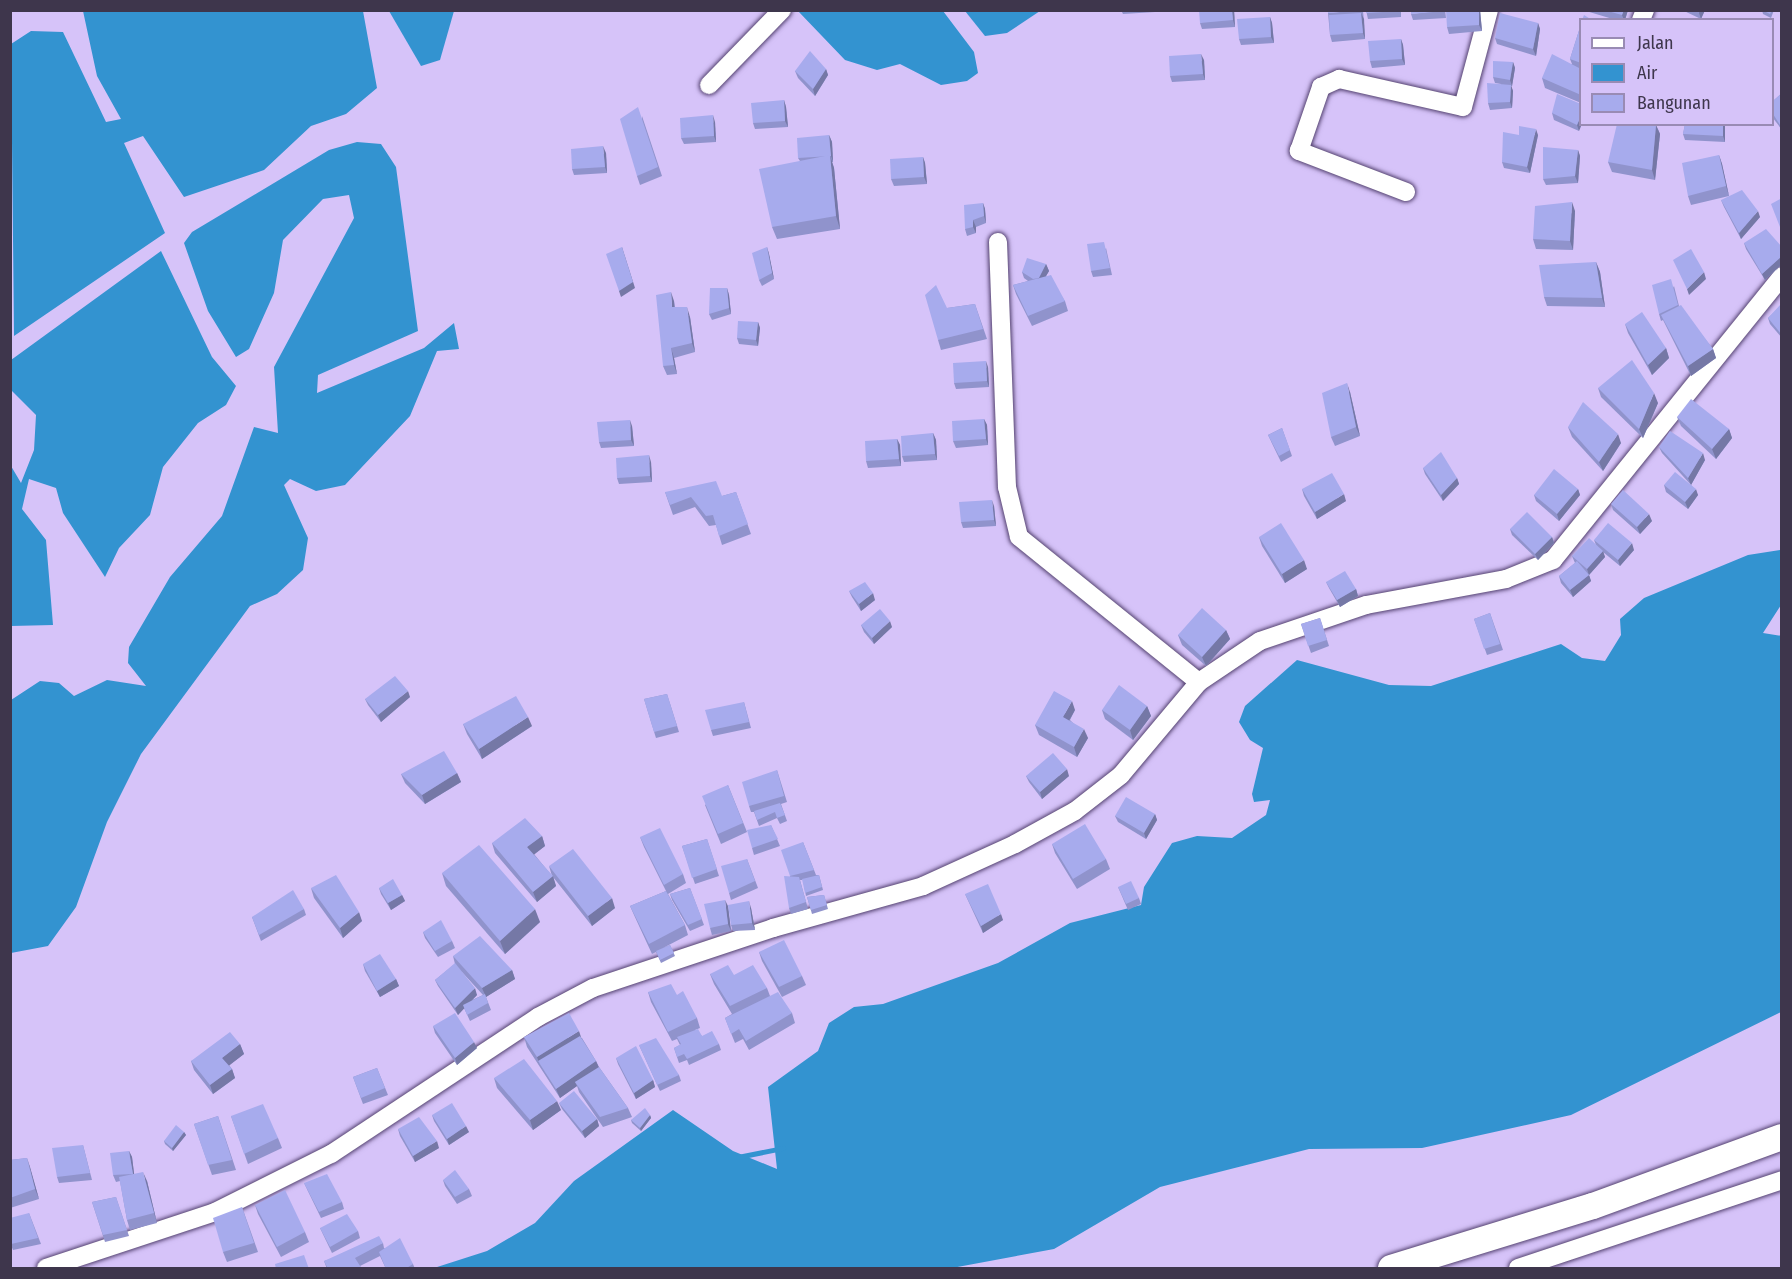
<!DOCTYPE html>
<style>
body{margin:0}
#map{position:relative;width:1792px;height:1279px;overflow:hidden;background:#d6c3f9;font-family:"Fira Sans Condensed",sans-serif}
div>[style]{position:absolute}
.water>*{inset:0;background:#3393d0}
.stream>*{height:4.5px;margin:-2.25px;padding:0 2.25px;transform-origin:2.25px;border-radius:2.25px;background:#3393d0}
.roads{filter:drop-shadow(0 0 2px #544270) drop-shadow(0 0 2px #544270)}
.street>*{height:18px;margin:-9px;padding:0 9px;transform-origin:9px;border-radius:9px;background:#fff}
.secondary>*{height:26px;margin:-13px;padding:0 13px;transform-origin:13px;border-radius:13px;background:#fff}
.wall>*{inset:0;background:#9093cc}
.shaded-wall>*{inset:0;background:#7578a6}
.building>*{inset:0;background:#a7abed}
span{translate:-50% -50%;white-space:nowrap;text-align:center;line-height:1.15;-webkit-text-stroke:4.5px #d6c3f9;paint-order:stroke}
.frame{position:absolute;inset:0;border:12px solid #3e364c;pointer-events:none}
.legend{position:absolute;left:1579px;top:18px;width:195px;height:108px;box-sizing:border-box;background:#d6c3f9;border:2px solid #998bb4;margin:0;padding:8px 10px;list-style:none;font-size:18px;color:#3e364c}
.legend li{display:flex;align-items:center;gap:12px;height:30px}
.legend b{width:30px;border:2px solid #998bb4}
</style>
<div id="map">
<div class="water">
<i style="clip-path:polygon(83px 11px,363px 11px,377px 88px,346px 114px,311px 126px,264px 170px,184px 197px,143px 136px,124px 143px,165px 233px,14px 336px,11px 44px,31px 31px,63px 32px,106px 122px,121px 119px,97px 76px)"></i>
<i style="clip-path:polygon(389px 11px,454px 11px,440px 60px,421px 66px)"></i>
<i style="clip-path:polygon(798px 11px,943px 11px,974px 52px,978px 73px,967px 81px,941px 85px,900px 64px,877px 70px,845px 60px)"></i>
<i style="clip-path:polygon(965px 11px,1040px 11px,1007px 33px,985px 36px)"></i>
<i style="clip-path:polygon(357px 142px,381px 144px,396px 167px,418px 331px,318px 375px,317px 393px,424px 348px,454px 323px,459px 349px,437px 351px,410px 416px,345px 485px,316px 491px,290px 479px,284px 485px,308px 538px,303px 570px,277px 594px,250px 606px,141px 754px,107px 822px,76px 907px,48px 946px,11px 953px,11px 700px,40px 681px,59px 683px,74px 696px,107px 680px,146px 686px,128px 663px,129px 647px,170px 577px,222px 516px,254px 427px,278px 433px,274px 367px,354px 218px,349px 195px,323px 199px,283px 240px,274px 293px,249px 349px,236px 357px,208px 311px,184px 243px,192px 232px,329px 150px)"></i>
<i style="clip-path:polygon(161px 251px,212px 357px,236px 386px,226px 405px,198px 423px,163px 467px,150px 515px,119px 548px,105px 577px,63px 513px,56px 488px,29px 479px,22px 509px,46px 540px,53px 625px,11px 626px,11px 466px,21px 483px,34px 450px,36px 415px,11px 390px,11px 360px)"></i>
<i style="clip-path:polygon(1780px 550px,1781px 605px,1763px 633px,1782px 636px,1781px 1012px,1571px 1115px,1422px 1148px,1309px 1149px,1160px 1187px,1054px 1249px,952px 1268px,434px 1268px,487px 1251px,535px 1223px,574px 1181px,673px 1110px,733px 1151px,777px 1169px,768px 1087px,818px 1051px,829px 1023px,854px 1007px,883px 1004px,998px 963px,1070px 923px,1141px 905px,1144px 887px,1172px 843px,1197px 836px,1232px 838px,1266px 815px,1270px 800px,1254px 802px,1252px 794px,1263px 748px,1250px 740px,1239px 722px,1245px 706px,1297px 660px,1389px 685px,1431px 686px,1561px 644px,1582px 658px,1605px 661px,1621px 635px,1620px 619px,1644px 598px,1748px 555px)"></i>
</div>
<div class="stream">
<i style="left:738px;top:1157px;width:46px;rotate:-11.3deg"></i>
</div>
<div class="roads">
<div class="street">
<i style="left:1641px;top:20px;width:11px;rotate:-68deg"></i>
<i style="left:709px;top:85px;width:105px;rotate:-45.8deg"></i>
<i style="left:1406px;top:192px;width:115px;rotate:-159deg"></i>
<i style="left:1299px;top:151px;width:68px;rotate:-71deg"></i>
<i style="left:1321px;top:87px;width:20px;rotate:-24deg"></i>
<i style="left:1339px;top:79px;width:127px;rotate:12.7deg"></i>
<i style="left:1463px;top:107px;width:100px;rotate:-75deg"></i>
<i style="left:998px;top:242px;width:245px;rotate:87.9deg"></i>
<i style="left:1007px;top:487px;width:51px;rotate:76.5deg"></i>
<i style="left:1019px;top:537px;width:231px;rotate:38.9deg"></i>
<i style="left:46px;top:1268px;width:178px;rotate:-18.3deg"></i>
<i style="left:215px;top:1212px;width:130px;rotate:-26.6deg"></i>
<i style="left:331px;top:1154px;width:248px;rotate:-33.5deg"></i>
<i style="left:538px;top:1017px;width:62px;rotate:-27.8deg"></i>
<i style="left:593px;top:988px;width:190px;rotate:-18.4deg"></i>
<i style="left:773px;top:928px;width:156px;rotate:-15.6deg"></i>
<i style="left:923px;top:886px;width:101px;rotate:-24.5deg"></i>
<i style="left:1015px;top:844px;width:68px;rotate:-28.8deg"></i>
<i style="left:1075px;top:811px;width:58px;rotate:-38deg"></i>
<i style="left:1121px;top:775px;width:121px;rotate:-50deg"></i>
<i style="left:1199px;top:682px;width:73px;rotate:-33.9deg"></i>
<i style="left:1260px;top:641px;width:112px;rotate:-18.8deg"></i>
<i style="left:1366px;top:605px;width:142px;rotate:-10.5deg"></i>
<i style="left:1506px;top:579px;width:51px;rotate:-22deg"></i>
<i style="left:1553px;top:560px;width:365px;rotate:-51.1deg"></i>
<i style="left:1518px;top:1268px;width:278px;rotate:-18.4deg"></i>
</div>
<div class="secondary">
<i style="left:1391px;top:1268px;width:211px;rotate:-17.1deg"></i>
<i style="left:1593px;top:1206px;width:201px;rotate:-20.1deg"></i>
</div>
</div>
<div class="wall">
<i style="clip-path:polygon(1121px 10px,1155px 10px,1155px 12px,1123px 14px)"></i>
<i style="clip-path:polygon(1234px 10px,1235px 27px,1202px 29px,1200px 23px)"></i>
<i style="clip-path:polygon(1363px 10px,1365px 39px,1332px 42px,1330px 35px,1328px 13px)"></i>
<i style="clip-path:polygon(1366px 10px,1401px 10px,1401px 17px,1368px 19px)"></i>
<i style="clip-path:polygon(1445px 10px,1446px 18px,1413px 20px,1411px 14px)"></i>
<i style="clip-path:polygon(1480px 10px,1482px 31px,1449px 34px,1447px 27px)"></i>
<i style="clip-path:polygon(1586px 10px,1628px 10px,1625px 20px,1616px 20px,1586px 11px)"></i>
<i style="clip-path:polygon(1682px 10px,1705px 10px,1701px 19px)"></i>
<i style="clip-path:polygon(1762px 10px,1774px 10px,1771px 18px,1763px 14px)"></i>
<i style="clip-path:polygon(1270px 17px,1272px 23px,1274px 43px,1241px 45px,1239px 39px)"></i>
<i style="clip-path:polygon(1538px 23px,1540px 29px,1536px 56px,1497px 44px,1495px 38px)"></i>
<i style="clip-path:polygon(1581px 24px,1581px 103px,1545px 88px,1542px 78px,1572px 64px,1570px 59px)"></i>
<i style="clip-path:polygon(1401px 39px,1403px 45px,1405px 65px,1372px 68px,1370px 61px)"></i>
<i style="clip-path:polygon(1204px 60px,1205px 80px,1172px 82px,1170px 76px)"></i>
<i style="clip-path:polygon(1513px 62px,1515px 68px,1512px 86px,1511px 86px,1513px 91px,1512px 108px,1490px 110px,1488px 103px,1501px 84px,1495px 83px,1493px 77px)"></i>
<i style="clip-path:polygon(826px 69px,828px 75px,815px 96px,798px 78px,795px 71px)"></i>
<i style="clip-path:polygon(1782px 93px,1782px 130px,1773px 118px,1773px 101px)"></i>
<i style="clip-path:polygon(784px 100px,786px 107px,788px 127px,755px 129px,753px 123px)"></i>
<i style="clip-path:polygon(1581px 104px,1579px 131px,1554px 120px,1552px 113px)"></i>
<i style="clip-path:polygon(642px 116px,662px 176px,640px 185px,637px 176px)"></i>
<i style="clip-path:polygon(715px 122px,716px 142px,684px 144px,681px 138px)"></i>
<i style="clip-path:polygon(1685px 124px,1725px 124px,1725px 142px,1685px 140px,1683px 134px)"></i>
<i style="clip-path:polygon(1656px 125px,1660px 134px,1655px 180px,1612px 172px,1608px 162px)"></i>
<i style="clip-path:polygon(829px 135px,832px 142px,833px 162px,832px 162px,834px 168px,840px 229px,777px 239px,772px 227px,800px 161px,798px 158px)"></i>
<i style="clip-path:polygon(1519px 135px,1538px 135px,1530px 173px,1504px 168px,1502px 162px)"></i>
<i style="clip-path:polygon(1578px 150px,1580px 156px,1578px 183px,1546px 185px,1543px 179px)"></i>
<i style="clip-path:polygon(606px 153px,607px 173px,574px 175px,572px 169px)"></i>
<i style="clip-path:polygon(1719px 155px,1722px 164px,1729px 196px,1691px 205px,1688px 196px)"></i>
<i style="clip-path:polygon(923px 157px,925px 163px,927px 184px,894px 186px,891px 179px)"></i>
<i style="clip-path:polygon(1721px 200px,1760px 217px,1741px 239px,1724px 207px)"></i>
<i style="clip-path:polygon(983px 203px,985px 209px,986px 223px,976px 227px,976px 233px,967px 236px,965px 229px)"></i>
<i style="clip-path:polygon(1575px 211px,1573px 250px,1536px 249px,1533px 239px)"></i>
<i style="clip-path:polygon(1744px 243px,1782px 247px,1782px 264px,1765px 280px,1746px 249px)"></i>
<i style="clip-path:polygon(767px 247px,769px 254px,774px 279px,762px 286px,759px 280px)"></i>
<i style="clip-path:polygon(1106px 248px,1112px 275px,1093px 277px,1091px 271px)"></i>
<i style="clip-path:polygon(1596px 262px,1600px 272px,1605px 307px,1547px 306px,1544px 297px)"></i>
<i style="clip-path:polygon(1046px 264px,1049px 271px,1046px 276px,1065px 301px,1068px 311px,1032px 326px,1016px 294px,1013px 285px,1028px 281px,1024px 278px,1022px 272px)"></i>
<i style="clip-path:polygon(1674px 286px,1679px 306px,1713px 349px,1716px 358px,1691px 376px,1663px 320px,1661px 321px,1659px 314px)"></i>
<i style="clip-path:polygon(727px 288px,729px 295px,731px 314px,712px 320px,709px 314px)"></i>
<i style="clip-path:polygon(674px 301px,675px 307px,690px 317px,695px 352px,674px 358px,677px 374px,667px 375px,663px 366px)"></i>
<i style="clip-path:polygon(975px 304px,987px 339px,941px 350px,938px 340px,947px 308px)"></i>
<i style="clip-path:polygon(1782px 305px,1782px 338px,1770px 324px,1768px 318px)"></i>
<i style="clip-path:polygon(758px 322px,760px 328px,758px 346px,739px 344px,737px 338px)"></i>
<i style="clip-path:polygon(1625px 324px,1666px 348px,1669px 358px,1652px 375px,1628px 333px)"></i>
<i style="clip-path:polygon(988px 367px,989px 387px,956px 389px,954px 383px)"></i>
<i style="clip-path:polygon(1598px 388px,1658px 403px,1643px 438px,1601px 397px)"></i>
<i style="clip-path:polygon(1350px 392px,1360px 436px,1335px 446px,1331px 437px)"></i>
<i style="clip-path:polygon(1677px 417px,1729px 429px,1732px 438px,1716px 459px,1681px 426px)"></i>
<i style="clip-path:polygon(984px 419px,987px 425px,988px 445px,956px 448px,953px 441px)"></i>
<i style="clip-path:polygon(632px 426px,634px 446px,601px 448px,599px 442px)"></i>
<i style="clip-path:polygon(1568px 427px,1621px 443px,1603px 471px,1572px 437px)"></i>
<i style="clip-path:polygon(1282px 428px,1292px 456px,1281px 462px,1268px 435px)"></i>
<i style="clip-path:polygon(933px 433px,936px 440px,937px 460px,904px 462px,902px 456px)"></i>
<i style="clip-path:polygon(897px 439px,900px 445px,901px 466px,868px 468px,866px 461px)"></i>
<i style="clip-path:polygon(1659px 447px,1705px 460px,1691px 485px,1698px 495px,1688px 509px,1666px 492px,1664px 485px,1691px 485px,1662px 453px)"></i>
<i style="clip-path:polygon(651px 462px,652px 482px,619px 484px,617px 478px)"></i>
<i style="clip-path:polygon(1423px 468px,1457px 478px,1459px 484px,1443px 501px,1425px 474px)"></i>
<i style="clip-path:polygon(1302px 489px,1346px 501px,1317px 519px,1304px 496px)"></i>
<i style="clip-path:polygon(1578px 489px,1580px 495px,1559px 521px,1536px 501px,1534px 495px)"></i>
<i style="clip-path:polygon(665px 492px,722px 496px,736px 492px,751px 534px,722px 545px,716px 525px,709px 526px,695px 507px,673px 515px)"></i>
<i style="clip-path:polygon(1611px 504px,1652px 521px,1640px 534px,1613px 510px)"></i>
<i style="clip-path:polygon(994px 506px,996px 526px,963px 528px,961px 522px)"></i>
<i style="clip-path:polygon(1510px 529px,1552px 537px,1554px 543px,1538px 560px,1512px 535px)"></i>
<i style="clip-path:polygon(1259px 537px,1307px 569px,1285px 583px,1262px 546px)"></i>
<i style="clip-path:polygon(1594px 540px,1634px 550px,1620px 566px,1603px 552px,1605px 557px,1589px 575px,1591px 581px,1573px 597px,1561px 583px,1559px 576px,1575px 563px,1572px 556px,1596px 545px)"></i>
<i style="clip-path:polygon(1326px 582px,1356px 589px,1358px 596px,1340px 607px,1329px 588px)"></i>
<i style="clip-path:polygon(849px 591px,875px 600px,861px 611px,852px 597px)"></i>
<i style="clip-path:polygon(1490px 613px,1503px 650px,1487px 655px,1474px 619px)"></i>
<i style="clip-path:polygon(1320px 618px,1329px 646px,1311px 653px,1301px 624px)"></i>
<i style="clip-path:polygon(861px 625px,892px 627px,874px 644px,864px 632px)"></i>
<i style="clip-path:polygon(1226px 630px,1230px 639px,1206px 666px,1182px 645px,1178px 635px)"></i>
<i style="clip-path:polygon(667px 694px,679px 732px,656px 738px,644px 699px)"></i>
<i style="clip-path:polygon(410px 697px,381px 722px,368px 705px,365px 699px)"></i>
<i style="clip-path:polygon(744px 702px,751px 728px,713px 736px,711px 730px)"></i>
<i style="clip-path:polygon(1147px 706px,1151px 716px,1133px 740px,1105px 719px,1102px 710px)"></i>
<i style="clip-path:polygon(1075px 710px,1070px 720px,1088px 738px,1077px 757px,1039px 735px,1035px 725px)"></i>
<i style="clip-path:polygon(463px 724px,532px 726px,482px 759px,467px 734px)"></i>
<i style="clip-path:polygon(777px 770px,787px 802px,781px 804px,787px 821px,780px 824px,777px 818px,759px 826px,754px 812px,751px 812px,749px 806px)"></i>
<i style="clip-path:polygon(457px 773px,461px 782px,425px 804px,405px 783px,401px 774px)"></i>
<i style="clip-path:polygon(1026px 776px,1069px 776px,1042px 799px,1029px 782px)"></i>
<i style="clip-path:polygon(728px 785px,747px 832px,721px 844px,705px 805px)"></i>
<i style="clip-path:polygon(1155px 814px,1157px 820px,1146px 839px,1118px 822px,1115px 816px)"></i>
<i style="clip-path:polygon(771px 825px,780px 846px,754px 855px,752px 848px)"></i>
<i style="clip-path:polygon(542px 836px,545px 846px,534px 854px,552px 876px,549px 866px,615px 908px,592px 926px,553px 877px,556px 886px,537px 902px,495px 853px,492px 843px)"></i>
<i style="clip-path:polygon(640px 837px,683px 874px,686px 883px,668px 894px,685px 925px,688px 935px,663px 948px,670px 945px,675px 956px,661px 963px,656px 952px,652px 954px,634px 915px,630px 906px,666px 891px,644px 847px)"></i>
<i style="clip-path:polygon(707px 839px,719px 876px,695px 884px,682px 846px)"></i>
<i style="clip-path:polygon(803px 842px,816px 875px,819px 875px,823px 890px,806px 896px,803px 880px,800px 880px,808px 909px,791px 914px,789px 908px,790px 876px)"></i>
<i style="clip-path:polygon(1052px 844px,1106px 859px,1110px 869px,1077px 889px,1055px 853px)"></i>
<i style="clip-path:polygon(747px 859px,758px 888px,731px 900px,729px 893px)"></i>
<i style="clip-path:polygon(442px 873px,540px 922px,505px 954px,446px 886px)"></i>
<i style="clip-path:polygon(1118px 887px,1139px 898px,1141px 904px,1128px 910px)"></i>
<i style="clip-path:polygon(311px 888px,362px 921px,343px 938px,314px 898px)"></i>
<i style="clip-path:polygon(379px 888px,402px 895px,405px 901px,391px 910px,381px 894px)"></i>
<i style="clip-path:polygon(690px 888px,704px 925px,690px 931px,672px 900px,670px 894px)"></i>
<i style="clip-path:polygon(965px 894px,1003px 920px,983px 933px)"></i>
<i style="clip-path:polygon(824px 895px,828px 909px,812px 914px,807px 897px)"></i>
<i style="clip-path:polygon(728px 906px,731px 931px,712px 935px,710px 928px)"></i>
<i style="clip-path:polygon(751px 908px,755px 930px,733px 931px,731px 925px)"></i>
<i style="clip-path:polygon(304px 909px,306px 915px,261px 941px,252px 917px)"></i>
<i style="clip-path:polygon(423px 932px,452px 941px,455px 948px,438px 957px,425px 938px)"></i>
<i style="clip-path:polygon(759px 952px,802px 976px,806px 985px,782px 997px,762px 961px)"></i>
<i style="clip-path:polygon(evenodd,453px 956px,512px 970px,515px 979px,486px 997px,491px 1010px,470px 1021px,464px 1008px,458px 1015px,438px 986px,435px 980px,455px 964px,453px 956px,461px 971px,483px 995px,472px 1000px,477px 995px,461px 971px)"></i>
<i style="clip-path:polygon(363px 964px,396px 979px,399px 986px,380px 997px,365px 971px)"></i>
<i style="clip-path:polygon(710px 974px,734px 975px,767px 988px,770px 996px,792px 1013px,795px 1023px,749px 1050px,743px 1039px,735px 1043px,725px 1018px,732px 1014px,714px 984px)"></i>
<i style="clip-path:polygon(648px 992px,677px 995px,697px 1018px,700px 1028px,695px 1030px,702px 1036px,719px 1044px,721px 1050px,689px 1065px,687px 1060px,679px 1063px,674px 1048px,680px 1045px,677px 1039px,672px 1041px,651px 1002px)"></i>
<i style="clip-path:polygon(433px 1026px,477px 1048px,457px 1065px,435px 1033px)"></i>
<i style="clip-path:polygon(524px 1037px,582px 1038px,596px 1061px,599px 1067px,628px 1108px,632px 1117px,603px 1127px,579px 1092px,577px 1086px,560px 1098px,527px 1047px)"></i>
<i style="clip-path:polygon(240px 1044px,244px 1054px,229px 1065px,232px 1069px,235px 1078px,213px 1094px,194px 1070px,191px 1061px)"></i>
<i style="clip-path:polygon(639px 1045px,679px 1075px,681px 1081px,660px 1091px)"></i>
<i style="clip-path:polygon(616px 1058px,653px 1080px,655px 1087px,636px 1099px,618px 1064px)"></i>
<i style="clip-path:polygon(377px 1068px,388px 1095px,363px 1104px,353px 1077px)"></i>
<i style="clip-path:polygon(494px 1078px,561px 1110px,533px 1130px,497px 1088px)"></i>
<i style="clip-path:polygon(559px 1103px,597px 1119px,599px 1126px,585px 1138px,562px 1109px)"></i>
<i style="clip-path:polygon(432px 1115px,469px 1132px,449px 1145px,434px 1121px)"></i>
<i style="clip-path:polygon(650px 1115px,651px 1118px,641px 1131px,632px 1123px,631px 1120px)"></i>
<i style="clip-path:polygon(218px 1116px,236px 1170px,212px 1175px,194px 1124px)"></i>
<i style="clip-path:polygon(231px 1116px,278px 1138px,282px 1148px,248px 1164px)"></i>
<i style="clip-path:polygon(398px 1129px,439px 1148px,415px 1162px,400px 1136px)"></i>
<i style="clip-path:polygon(184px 1132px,186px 1135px,173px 1151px,165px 1144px,164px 1141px)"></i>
<i style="clip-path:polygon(83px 1145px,92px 1180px,59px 1183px,57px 1177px)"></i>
<i style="clip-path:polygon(129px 1151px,132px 1157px,134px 1174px,147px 1181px,157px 1223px,130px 1230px,127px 1220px,120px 1181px,116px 1182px,113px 1175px)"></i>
<i style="clip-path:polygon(27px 1158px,39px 1199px,10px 1208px,10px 1160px)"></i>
<i style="clip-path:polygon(443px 1180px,469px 1189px,472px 1196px,457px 1204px,445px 1186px)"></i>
<i style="clip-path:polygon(304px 1183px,342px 1202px,344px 1209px,321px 1218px)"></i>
<i style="clip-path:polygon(116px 1197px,129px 1236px,105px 1242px,92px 1202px)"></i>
<i style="clip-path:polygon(255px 1205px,305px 1232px,309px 1242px,281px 1257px,258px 1214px)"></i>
<i style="clip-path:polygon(242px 1207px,258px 1252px,227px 1262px,223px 1252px)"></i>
<i style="clip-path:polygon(29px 1213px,41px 1244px,13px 1250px,10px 1243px)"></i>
<i style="clip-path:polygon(320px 1228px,358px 1231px,360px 1238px,332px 1253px)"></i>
<i style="clip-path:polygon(383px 1243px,384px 1248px,413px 1264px,415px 1269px,386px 1269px,380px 1256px,360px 1266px,362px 1269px,327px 1269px,324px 1261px)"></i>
</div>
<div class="shaded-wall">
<i style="clip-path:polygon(1232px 10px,1234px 10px,1235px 27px,1233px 20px)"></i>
<i style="clip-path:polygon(1479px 10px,1480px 10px,1482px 31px,1479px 25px)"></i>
<i style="clip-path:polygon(1624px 10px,1628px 10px,1625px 20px,1624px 20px,1622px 15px)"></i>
<i style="clip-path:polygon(1700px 10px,1705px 10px,1701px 19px,1699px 13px)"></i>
<i style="clip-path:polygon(1361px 13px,1364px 19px,1365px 39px,1363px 33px)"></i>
<i style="clip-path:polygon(1270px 17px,1272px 23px,1274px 43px,1271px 37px)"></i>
<i style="clip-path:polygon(1538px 23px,1540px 29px,1536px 56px,1533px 49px)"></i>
<i style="clip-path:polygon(1401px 39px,1403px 45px,1405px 65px,1402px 59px)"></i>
<i style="clip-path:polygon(1201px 54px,1204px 60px,1205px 80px,1203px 74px)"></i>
<i style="clip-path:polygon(1513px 62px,1515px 68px,1512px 86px,1510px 80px)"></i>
<i style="clip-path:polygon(826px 69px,828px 75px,815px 96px,813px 89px)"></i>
<i style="clip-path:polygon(1511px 85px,1513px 91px,1512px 108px,1510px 102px)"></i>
<i style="clip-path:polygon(784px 100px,786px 107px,788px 127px,785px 121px)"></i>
<i style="clip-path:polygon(713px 115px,715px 122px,716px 142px,714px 136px)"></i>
<i style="clip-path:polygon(1581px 116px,1581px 124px,1582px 124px,1579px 131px,1577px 125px)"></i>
<i style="clip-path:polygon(1723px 124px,1725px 124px,1725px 142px,1723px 136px)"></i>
<i style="clip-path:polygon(1656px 125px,1660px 134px,1655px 180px,1652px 170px)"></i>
<i style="clip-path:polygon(1536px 129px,1538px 135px,1530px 173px,1527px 167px)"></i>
<i style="clip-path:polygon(829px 135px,832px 142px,833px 162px,831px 156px)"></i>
<i style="clip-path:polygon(603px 146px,606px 153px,607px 173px,605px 167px)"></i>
<i style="clip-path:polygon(1578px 150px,1580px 156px,1578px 183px,1575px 176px)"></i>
<i style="clip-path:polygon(830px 155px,834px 168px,840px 229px,836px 216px)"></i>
<i style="clip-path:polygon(1719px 155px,1722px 164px,1729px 196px,1726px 186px)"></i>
<i style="clip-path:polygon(923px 157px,925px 163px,927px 184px,924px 177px)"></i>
<i style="clip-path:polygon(1572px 202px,1575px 211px,1573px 250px,1570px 241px)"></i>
<i style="clip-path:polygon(983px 203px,985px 209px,986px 223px,984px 216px)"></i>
<i style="clip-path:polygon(1758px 211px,1760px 217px,1741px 239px,1739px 233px)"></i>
<i style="clip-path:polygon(973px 220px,976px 227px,976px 233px,973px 227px)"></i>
<i style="clip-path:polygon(622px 247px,635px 288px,621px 297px,619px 291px)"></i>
<i style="clip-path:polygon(767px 247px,769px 254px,774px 279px,772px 273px)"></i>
<i style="clip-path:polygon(1782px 256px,1782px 264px,1765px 280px,1762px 274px)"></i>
<i style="clip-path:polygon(1596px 262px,1600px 272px,1605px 307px,1602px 298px)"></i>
<i style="clip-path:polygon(1046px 264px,1049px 271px,1039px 288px,1036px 282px)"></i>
<i style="clip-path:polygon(1704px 272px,1706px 279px,1689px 295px,1687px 289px)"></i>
<i style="clip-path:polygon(727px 288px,729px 295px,731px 314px,729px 308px)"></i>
<i style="clip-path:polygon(671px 292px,674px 301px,675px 316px,672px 307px)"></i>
<i style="clip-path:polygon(687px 307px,690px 317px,695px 352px,692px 343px)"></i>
<i style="clip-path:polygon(758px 322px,760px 328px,758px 346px,756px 340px)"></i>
<i style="clip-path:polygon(671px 348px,674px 358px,677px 374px,674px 365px)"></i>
<i style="clip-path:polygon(1666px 348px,1669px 358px,1652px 375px,1648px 365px)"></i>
<i style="clip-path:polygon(1713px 349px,1716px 358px,1691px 376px,1688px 366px)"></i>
<i style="clip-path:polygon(986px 361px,988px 367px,989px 387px,987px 381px)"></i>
<i style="clip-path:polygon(1347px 383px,1350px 392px,1360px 436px,1356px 427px)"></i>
<i style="clip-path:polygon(1654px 393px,1658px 403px,1643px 438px,1639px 429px)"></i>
<i style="clip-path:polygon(984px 419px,987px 425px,988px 445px,986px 439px)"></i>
<i style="clip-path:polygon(630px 420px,632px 426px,634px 446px,631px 440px)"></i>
<i style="clip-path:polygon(1729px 429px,1732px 438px,1716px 459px,1712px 449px)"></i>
<i style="clip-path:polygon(933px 433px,936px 440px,937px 460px,935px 454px)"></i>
<i style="clip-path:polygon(1618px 434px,1621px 443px,1603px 471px,1599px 462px)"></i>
<i style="clip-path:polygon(897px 439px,900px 445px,901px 466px,899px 459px)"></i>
<i style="clip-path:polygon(1703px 453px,1705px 460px,1691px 485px,1688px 478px)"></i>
<i style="clip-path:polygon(649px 455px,651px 462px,652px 482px,650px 476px)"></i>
<i style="clip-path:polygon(1457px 478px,1459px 484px,1443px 501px,1441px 495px)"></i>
<i style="clip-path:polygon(1578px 489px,1580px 495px,1559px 521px,1557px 514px)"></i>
<i style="clip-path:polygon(1696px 489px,1698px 495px,1688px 509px,1685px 502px)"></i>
<i style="clip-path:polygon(1344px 494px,1346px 501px,1317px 519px,1315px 512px)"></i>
<i style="clip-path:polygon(992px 500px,994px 506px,996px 526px,994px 520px)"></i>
<i style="clip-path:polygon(1649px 514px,1652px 521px,1640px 534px,1637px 527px)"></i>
<i style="clip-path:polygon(1552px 537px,1554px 543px,1538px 560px,1535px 554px)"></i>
<i style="clip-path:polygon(1632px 543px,1634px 550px,1620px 566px,1618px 560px)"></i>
<i style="clip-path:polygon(1603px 551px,1605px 557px,1589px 575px,1587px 569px)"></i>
<i style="clip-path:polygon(1304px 560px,1307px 569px,1285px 583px,1282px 574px)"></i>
<i style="clip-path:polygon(1589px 575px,1591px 581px,1573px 597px,1570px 590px)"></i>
<i style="clip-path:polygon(1356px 589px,1358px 596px,1340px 607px,1337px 600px)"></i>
<i style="clip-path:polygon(873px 593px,875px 600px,861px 611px,859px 604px)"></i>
<i style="clip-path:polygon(890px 621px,892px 627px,874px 644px,872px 638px)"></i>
<i style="clip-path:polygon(1226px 630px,1230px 639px,1206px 666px,1202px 657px)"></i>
<i style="clip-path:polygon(408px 691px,410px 697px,381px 722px,378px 715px)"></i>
<i style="clip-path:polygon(1072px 701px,1075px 710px,1066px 726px,1063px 717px)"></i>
<i style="clip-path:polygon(1147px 706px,1151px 716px,1133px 740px,1130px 730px)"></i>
<i style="clip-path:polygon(528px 717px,532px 726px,482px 759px,479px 749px)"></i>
<i style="clip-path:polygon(1084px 729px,1088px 738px,1077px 757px,1074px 747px)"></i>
<i style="clip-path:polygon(1067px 769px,1069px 776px,1042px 799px,1040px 792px)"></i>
<i style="clip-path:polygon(457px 773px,461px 782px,425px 804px,422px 795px)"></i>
<i style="clip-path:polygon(1155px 814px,1157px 820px,1146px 839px,1144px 833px)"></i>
<i style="clip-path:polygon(542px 836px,545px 846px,531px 857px,527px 847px)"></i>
<i style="clip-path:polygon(553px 876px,556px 886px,537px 902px,533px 892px)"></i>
<i style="clip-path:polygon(402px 895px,405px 901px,391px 910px,388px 903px)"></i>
<i style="clip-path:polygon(612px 898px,615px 908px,592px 926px,588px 916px)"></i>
<i style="clip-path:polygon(725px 900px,728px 906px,731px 931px,728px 924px)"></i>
<i style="clip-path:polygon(749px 901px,751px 908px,755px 930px,752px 923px)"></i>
<i style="clip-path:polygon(535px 909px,540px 922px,505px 954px,500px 941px)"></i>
<i style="clip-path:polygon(359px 912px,362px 921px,343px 938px,340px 928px)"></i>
<i style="clip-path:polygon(1001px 914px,1003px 920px,983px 933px,981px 926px)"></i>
<i style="clip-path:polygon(512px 970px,515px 979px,486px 997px,482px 988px)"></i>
<i style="clip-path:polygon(396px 979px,399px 986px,380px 997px,377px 991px)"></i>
<i style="clip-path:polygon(475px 988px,477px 995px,458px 1015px,455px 1008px)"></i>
<i style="clip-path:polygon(579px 1031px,582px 1040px,539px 1063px,537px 1057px)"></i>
<i style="clip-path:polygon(474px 1042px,477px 1048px,457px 1065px,455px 1058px)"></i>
<i style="clip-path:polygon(240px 1044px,244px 1054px,226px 1068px,222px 1058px)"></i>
<i style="clip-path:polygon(596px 1061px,600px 1070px,575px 1082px,577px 1086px,560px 1098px,556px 1089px)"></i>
<i style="clip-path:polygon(232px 1069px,235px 1078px,213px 1094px,210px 1085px)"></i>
<i style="clip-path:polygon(653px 1080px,655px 1087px,636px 1099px,634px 1093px)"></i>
<i style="clip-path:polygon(557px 1101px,561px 1110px,533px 1130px,530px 1120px)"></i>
<i style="clip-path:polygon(650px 1115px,651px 1118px,641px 1131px,640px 1128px)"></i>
<i style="clip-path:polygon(597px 1119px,599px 1126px,585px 1138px,582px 1131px)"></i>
<i style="clip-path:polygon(466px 1126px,469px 1132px,449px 1145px,447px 1139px)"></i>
<i style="clip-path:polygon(184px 1132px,186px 1135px,173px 1151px,172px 1148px)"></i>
<i style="clip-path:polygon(437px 1141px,439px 1148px,415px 1162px,413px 1156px)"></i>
<i style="clip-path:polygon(129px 1151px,132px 1157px,135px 1181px,133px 1175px)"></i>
<i style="clip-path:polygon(27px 1158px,30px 1167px,39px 1199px,35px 1189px)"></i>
<i style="clip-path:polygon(143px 1172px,147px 1181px,157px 1223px,154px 1213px)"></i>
</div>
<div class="building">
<i style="clip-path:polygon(1199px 10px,1232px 10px,1233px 20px,1200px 23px)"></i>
<i style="clip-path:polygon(1328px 10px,1361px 10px,1328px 13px)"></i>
<i style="clip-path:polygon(1366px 10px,1399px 10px,1399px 11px,1366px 13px)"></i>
<i style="clip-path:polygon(1411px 10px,1444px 10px,1444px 11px,1411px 14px)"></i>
<i style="clip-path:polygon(1446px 10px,1479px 10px,1479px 25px,1447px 27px)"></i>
<i style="clip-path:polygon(1604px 10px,1624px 10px,1622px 15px)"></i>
<i style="clip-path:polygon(1762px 10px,1772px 10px,1770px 14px)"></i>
<i style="clip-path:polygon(1361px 13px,1363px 33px,1330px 35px,1329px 15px)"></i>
<i style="clip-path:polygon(1500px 13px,1538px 23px,1533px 49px,1495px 38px)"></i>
<i style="clip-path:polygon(1584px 15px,1592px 20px,1582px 20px)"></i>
<i style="clip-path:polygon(1270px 17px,1271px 37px,1239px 39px,1237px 19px)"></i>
<i style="clip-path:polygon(1581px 24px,1581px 63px,1570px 59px)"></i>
<i style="clip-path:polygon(1401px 39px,1402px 59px,1370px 61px,1368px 41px)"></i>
<i style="clip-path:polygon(810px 51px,826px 69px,813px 89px,795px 71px)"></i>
<i style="clip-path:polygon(1201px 54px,1203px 74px,1170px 76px,1169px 56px)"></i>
<i style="clip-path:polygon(1552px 54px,1581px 69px,1581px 95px,1542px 78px)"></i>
<i style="clip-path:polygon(1493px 61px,1513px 62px,1510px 80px,1493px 77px)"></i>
<i style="clip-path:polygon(1487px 83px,1511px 85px,1510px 102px,1488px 103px)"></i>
<i style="clip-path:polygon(1782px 93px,1782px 124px,1780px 125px,1773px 114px,1773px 101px)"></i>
<i style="clip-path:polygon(1557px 94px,1581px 104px,1581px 116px,1577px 125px,1552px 113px)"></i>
<i style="clip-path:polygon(784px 100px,785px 121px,753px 123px,751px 103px)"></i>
<i style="clip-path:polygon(638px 107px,658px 167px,637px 176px,620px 119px)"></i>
<i style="clip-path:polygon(713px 115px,714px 136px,681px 138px,680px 118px)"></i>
<i style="clip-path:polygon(1617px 124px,1656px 125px,1652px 170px,1608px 162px)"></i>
<i style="clip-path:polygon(1685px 124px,1723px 124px,1723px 136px,1683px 134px)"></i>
<i style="clip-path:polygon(1519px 126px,1536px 129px,1527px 167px,1502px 162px,1503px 132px,1519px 135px)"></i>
<i style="clip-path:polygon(829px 135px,831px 156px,798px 158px,797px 138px)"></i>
<i style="clip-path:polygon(603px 146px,605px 167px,572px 169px,571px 149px)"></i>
<i style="clip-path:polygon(1543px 147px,1578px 150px,1575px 176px,1543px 179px)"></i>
<i style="clip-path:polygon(830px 155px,836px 216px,772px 227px,759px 169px)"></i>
<i style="clip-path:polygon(1719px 155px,1726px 186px,1688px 196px,1682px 163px)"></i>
<i style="clip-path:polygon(923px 157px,924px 177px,891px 179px,890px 159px)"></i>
<i style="clip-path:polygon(1742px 190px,1758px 211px,1739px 233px,1721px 200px)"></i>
<i style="clip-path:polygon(1782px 198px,1782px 226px,1780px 227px,1771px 204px)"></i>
<i style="clip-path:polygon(1572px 202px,1570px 241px,1533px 239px,1535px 206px)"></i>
<i style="clip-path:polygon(983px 203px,984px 216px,973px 220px,973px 227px,965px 229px,964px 205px)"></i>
<i style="clip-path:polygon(1766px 229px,1782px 247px,1782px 256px,1762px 274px,1744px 243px)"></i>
<i style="clip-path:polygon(1104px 242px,1110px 268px,1091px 271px,1087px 244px)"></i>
<i style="clip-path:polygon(622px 247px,633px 282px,619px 291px,606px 254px)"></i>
<i style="clip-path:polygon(767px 247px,772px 273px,759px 280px,752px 253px)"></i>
<i style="clip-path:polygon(1691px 249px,1704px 272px,1687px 289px,1673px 260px)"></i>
<i style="clip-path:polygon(1027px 258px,1046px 264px,1039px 278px,1033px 279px,1022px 272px)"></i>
<i style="clip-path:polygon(1596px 262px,1602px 298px,1544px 297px,1539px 265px)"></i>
<i style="clip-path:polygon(1051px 275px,1065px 301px,1028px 316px,1013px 285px)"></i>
<i style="clip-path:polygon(1671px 279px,1678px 305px,1659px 314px,1652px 285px)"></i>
<i style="clip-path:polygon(936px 285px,947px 308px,975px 304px,983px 329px,938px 340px,925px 295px)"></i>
<i style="clip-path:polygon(710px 288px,727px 288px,729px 308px,709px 314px)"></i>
<i style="clip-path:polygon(671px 292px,672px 307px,687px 307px,692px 343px,671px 348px,674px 365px,663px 366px,656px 295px)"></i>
<i style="clip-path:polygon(1781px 304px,1782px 305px,1782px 335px,1768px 318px)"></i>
<i style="clip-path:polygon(1681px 305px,1713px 349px,1688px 366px,1661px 315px)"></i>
<i style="clip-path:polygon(1642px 312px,1666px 348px,1648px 365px,1625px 324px)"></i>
<i style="clip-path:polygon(738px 321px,758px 322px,756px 340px,737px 338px)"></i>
<i style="clip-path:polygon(1632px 360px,1654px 393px,1639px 429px,1598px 388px)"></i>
<i style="clip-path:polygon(986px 361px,987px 381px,954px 383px,953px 363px)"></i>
<i style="clip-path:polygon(1347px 383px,1356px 427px,1331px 437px,1322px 393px)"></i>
<i style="clip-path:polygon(1691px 399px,1729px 429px,1712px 449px,1677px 417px)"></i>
<i style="clip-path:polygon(1583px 402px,1618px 434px,1599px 462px,1568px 427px)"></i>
<i style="clip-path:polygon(984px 419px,986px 439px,953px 441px,952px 421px)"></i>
<i style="clip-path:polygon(630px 420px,631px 440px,599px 442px,597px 422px)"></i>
<i style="clip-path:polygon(1282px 428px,1290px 450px,1279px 456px,1268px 435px)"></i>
<i style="clip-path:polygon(1670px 431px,1703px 453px,1688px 478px,1659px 447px)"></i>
<i style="clip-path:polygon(933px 433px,935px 454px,902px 456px,901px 436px)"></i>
<i style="clip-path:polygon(897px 439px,899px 459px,866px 461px,865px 441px)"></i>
<i style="clip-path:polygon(1441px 452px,1457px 478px,1441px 495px,1423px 468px)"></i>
<i style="clip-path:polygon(649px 455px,650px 476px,617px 478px,616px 458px)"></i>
<i style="clip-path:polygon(1554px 469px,1578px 489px,1557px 514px,1534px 495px)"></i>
<i style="clip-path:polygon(1675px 472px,1696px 489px,1685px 502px,1664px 485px)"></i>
<i style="clip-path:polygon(1332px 473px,1344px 494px,1315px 512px,1302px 489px)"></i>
<i style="clip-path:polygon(716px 481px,722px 496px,736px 492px,748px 524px,719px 536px,713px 515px,706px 516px,691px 497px,670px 505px,665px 492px)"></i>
<i style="clip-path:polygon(1623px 490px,1649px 514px,1637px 527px,1611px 504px)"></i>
<i style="clip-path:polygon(992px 500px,994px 520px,961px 522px,959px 502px)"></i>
<i style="clip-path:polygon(1527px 512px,1552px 537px,1535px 554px,1510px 529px)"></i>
<i style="clip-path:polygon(1281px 523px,1304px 560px,1282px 574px,1259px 537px)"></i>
<i style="clip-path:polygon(1608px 523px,1632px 543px,1618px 560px,1594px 540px)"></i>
<i style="clip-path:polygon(1589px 538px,1603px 551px,1587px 569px,1572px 556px)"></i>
<i style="clip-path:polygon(1577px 561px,1589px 575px,1570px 590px,1559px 576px)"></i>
<i style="clip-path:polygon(1345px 571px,1356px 589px,1337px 600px,1326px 582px)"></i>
<i style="clip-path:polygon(865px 582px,873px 593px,859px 604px,849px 591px)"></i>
<i style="clip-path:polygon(1202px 608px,1226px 630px,1202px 657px,1178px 635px)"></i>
<i style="clip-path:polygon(880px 609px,890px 621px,872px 638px,861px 625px)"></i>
<i style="clip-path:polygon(1490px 613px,1500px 644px,1484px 649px,1474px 619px)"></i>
<i style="clip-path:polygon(1320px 618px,1327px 640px,1308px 646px,1301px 624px)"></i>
<i style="clip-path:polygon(395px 676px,408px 691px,378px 715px,365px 699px)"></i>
<i style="clip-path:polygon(1119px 685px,1147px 706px,1130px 730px,1102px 710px)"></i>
<i style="clip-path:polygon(1054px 691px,1072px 701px,1063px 717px,1084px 729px,1074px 747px,1035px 725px)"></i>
<i style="clip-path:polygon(667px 694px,677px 726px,654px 732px,644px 699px)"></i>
<i style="clip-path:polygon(516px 696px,528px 717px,479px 749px,463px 724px)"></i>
<i style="clip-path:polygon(744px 702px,749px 722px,711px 730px,705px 710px)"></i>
<i style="clip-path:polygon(444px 751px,457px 773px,422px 795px,401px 774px)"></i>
<i style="clip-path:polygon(1053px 753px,1067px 769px,1040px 792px,1026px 776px)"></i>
<i style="clip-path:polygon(777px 770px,784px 796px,749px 806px,742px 782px)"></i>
<i style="clip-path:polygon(728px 785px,743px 823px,718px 834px,702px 796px)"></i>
<i style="clip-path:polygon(1126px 797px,1155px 814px,1144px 833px,1115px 816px)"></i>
<i style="clip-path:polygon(780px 803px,785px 815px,777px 818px,775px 812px,757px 820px,754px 811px)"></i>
<i style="clip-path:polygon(525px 818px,542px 836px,527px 847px,553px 876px,533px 892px,492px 843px)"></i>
<i style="clip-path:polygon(1085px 824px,1106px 859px,1073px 879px,1052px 844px)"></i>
<i style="clip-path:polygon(771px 825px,778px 839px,752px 848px,747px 830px)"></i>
<i style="clip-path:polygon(660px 828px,683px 874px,664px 885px,640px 837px)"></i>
<i style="clip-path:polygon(707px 839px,717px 869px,692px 878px,682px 846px)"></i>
<i style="clip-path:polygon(803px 842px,814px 870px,790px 876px,781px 850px)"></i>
<i style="clip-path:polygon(479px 845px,535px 909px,500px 941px,442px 873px)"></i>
<i style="clip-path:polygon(573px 849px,612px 898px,588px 916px,549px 866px)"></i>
<i style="clip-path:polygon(747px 859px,755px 881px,729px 893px,721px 866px)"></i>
<i style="clip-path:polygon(336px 875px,359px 912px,340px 928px,311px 888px)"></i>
<i style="clip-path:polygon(819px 875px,822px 887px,805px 893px,802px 879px)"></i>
<i style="clip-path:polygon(784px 876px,799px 877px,806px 902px,789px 908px)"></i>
<i style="clip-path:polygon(393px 879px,402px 895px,388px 903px,379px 888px)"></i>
<i style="clip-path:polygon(1131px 881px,1139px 898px,1126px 904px,1118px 887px)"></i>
<i style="clip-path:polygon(988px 884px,1001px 914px,981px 926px,965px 894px)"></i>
<i style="clip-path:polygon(690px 888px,702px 919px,688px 925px,670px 894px)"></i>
<i style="clip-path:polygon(293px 890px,304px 909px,259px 935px,252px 917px)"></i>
<i style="clip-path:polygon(666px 891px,685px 925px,649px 944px,630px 906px)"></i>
<i style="clip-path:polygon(824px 895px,827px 905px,811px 910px,807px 897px)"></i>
<i style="clip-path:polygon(725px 900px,728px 924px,710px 928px,704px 904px)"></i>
<i style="clip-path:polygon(749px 901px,752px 923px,731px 925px,728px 905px)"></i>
<i style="clip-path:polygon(441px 920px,452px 941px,435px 951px,423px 932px)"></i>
<i style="clip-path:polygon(480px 936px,512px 970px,482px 988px,453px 956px)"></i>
<i style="clip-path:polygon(784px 940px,802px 976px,779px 987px,759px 952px)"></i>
<i style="clip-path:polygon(670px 945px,674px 953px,660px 960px,656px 951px)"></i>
<i style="clip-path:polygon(380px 954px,396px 979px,377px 991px,363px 964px)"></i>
<i style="clip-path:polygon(455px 963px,475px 988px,455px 1008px,435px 980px)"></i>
<i style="clip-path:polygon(728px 965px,734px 975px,753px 965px,767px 988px,730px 1006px,710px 974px)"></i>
<i style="clip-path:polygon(671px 984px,677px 995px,683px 991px,697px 1018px,668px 1032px,648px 992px)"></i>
<i style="clip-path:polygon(778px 992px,792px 1013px,746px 1041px,739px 1029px,731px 1034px,725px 1018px)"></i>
<i style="clip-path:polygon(485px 994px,488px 1003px,467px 1015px,463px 1005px)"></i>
<i style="clip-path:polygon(455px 1013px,474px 1042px,455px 1058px,433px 1026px)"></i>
<i style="clip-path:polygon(569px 1013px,579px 1031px,537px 1057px,524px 1037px)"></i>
<i style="clip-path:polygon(698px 1029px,702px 1036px,712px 1031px,719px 1044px,687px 1059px,684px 1054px,677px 1057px,674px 1048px,681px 1044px,677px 1037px)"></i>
<i style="clip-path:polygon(230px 1032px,240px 1044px,222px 1058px,232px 1069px,210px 1085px,191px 1061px)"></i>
<i style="clip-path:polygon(580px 1036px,596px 1061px,556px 1089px,538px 1061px)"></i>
<i style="clip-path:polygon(656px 1038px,679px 1075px,657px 1085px,639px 1045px)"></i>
<i style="clip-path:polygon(636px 1046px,653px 1080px,634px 1093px,616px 1058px)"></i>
<i style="clip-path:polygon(524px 1059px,557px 1101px,530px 1120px,494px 1078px)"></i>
<i style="clip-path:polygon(599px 1067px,628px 1108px,600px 1117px,575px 1082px)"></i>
<i style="clip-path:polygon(377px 1068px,385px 1088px,361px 1098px,353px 1077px)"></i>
<i style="clip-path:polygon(574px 1091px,597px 1119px,582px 1131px,559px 1103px)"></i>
<i style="clip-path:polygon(452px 1103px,466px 1126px,447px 1139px,432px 1115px)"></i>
<i style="clip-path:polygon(263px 1104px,278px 1138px,244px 1154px,231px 1116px)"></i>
<i style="clip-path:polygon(645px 1108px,650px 1115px,640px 1128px,631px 1120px)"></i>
<i style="clip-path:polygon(218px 1116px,232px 1160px,208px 1165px,194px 1124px)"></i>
<i style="clip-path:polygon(419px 1117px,437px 1141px,413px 1156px,398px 1129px)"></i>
<i style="clip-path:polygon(176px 1125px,184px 1132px,172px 1148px,164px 1141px)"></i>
<i style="clip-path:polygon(83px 1145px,90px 1173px,57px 1177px,52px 1148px)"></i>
<i style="clip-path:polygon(129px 1151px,133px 1174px,113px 1175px,110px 1153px)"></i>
<i style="clip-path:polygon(27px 1158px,35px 1189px,10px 1198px,10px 1160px)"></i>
<i style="clip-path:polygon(455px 1170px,469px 1189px,455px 1197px,443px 1180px)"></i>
<i style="clip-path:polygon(143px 1172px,154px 1213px,127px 1220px,119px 1177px)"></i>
<i style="clip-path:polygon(327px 1174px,342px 1202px,319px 1212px,304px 1183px)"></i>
<i style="clip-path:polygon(285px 1190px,305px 1232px,277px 1247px,255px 1205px)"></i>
<i style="clip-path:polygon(116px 1197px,127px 1230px,103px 1235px,92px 1202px)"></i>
<i style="clip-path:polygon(242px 1207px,254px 1243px,223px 1252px,213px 1218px)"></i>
<i style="clip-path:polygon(29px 1213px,38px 1238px,11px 1244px,10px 1218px)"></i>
<i style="clip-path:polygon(347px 1214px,358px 1231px,330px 1247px,320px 1228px)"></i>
<i style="clip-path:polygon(379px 1236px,383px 1243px,355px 1258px,362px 1269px,328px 1269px,324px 1261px)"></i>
<i style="clip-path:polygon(400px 1238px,413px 1264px,405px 1269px,386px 1269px,379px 1252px)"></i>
<i style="clip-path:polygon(304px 1255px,309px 1269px,276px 1269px,275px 1264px)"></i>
</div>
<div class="frame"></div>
<ul class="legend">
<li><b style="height:8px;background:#fff"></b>Jalan</li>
<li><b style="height:16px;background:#3393d0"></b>Air</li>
<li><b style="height:16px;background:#a7abed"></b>Bangunan</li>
</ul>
</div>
